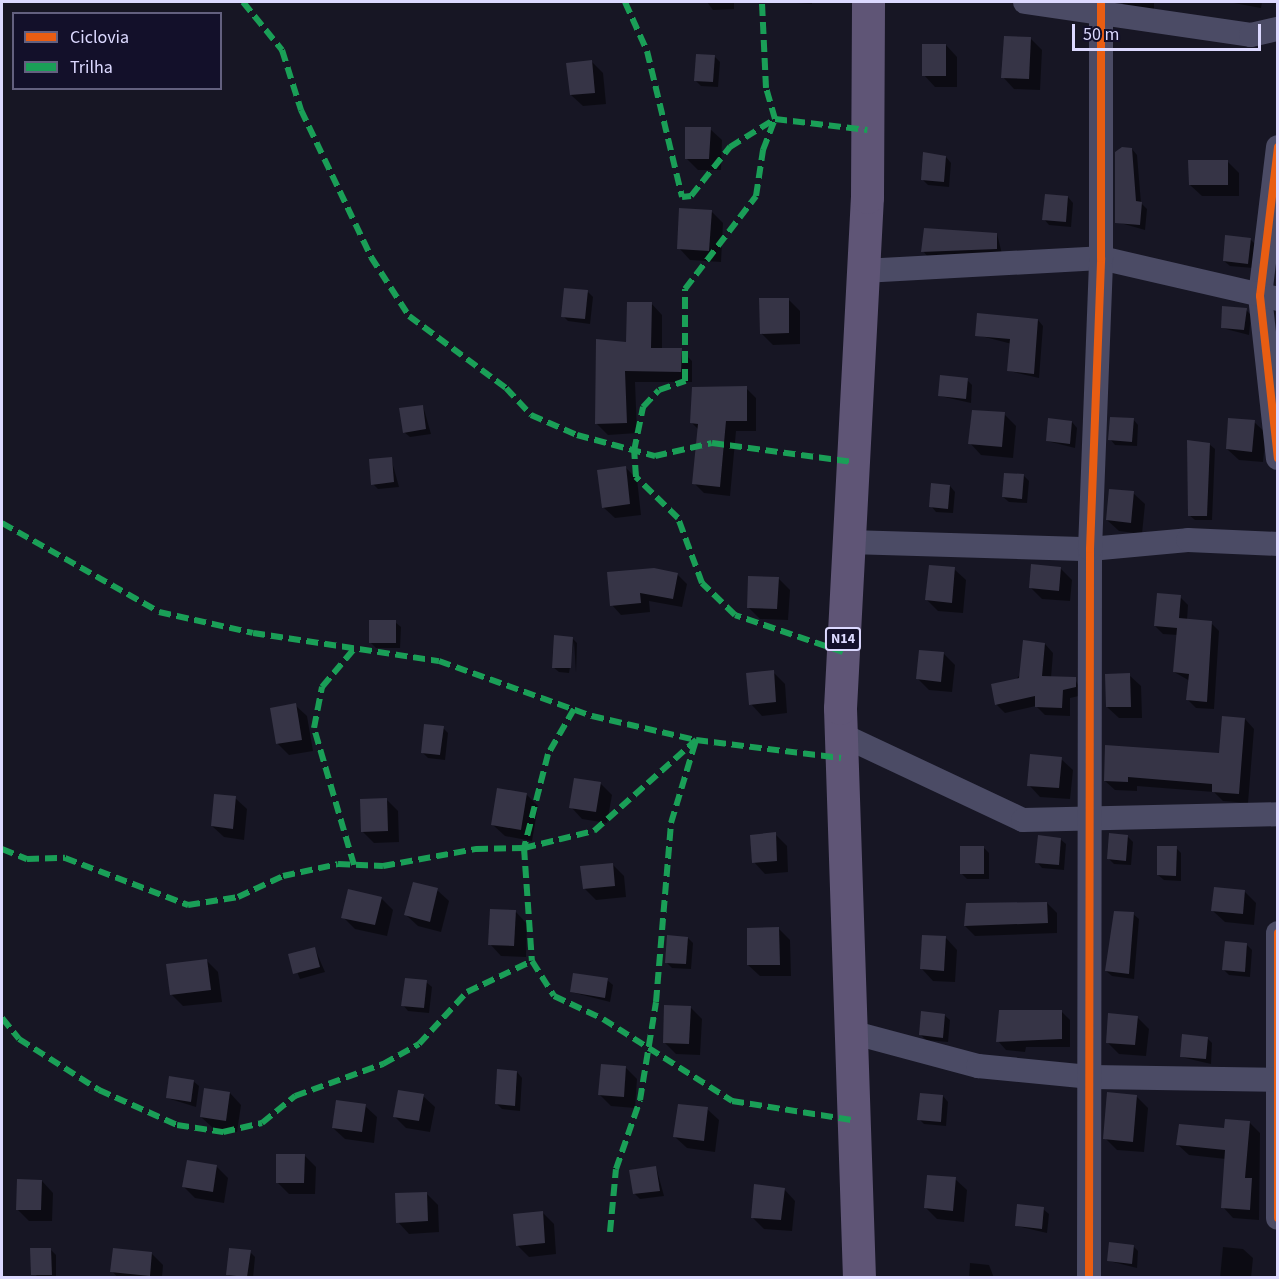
<!DOCTYPE html>
<style>
body{margin:0}
#map{position:relative;width:1279px;height:1279px;overflow:hidden;background:#171624;font-family:"Source Sans 3",sans-serif}
div>[style]{position:absolute}
.shadow>*{inset:0;background:#0007}
.building>*{inset:0;background:#363446}
.street>*{height:24px;margin:-12px;padding:0 12px;transform-origin:12px;border-radius:12px;background:#4b4b65}
.primary>*{height:33px;margin:-16.5px;padding:0 16.5px;transform-origin:16.5px;border-radius:16.5px;background:#5f5576}
.quiet>*{height:6px;margin-top:-3px;transform-origin:0;background:repeating-linear-gradient(90deg,#1a9f57 0 12px,transparent 0 18px)}
.cycleway>*{height:8px;margin:-4px;padding:0 4px;transform-origin:4px;border-radius:4px;background:#e95d12}
span{translate:-50% -50%;white-space:nowrap;text-align:center;line-height:1.15;-webkit-text-stroke:6px #13102a;paint-order:stroke}
.shield-label span{padding:2px 4px;background:#13102a;border:2px solid;border-radius:4px;-webkit-text-stroke-width:0}
.shield-label{font-size:14px;color:#dcd9ff;font-weight:700}
.frame{position:absolute;inset:0;border:3px solid #dcd9ff;pointer-events:none}
.legend{position:absolute;left:12px;top:12px;width:210px;height:78px;box-sizing:border-box;background:#13102a;border:2px solid #63607f;margin:0;padding:8px 10px;list-style:none;font-size:18px;color:#dcd9ff}
.legend li{display:flex;align-items:center;gap:12px;height:30px}
.legend b{width:30px;border:2px solid #63607f}
.scale{position:absolute;left:1072px;top:24px;width:189px;height:27px;box-sizing:border-box;border:3px solid #dcd9ff;border-top:0;padding-left:8px;font-size:18px;line-height:21px;white-space:nowrap;color:#dcd9ff;-webkit-text-stroke:4px #13102a;paint-order:stroke}
</style>
<div id="map">
<div class="shadow">
<i style="clip-path:polygon(707px 2px,734px 2px,734px 9px,713px 10px)"></i>
<i style="clip-path:polygon(783px 2px,812px 2px,812px 4px)"></i>
<i style="clip-path:polygon(1121px 2px,1154px 2px,1154px 12px,1127px 7px)"></i>
<i style="clip-path:polygon(1228px 2px,1262px 2px,1261px 8px)"></i>
<i style="clip-path:polygon(1031px 39px,1042px 50px,1040px 90px,1014px 89px,1003px 77px)"></i>
<i style="clip-path:polygon(946px 45px,957px 57px,957px 87px,935px 87px,924px 75px)"></i>
<i style="clip-path:polygon(714px 56px,720px 62px,718px 87px,701px 86px,696px 81px)"></i>
<i style="clip-path:polygon(591px 61px,603px 73px,606px 104px,583px 106px,571px 95px)"></i>
<i style="clip-path:polygon(710px 129px,722px 140px,721px 170px,698px 170px,686px 158px)"></i>
<i style="clip-path:polygon(1132px 149px,1137px 155px,1141px 203px,1147px 209px,1145px 230px,1117px 222px)"></i>
<i style="clip-path:polygon(946px 157px,951px 163px,949px 187px,928px 185px,922px 179px)"></i>
<i style="clip-path:polygon(1227px 161px,1239px 173px,1239px 196px,1202px 196px,1190px 185px)"></i>
<i style="clip-path:polygon(1068px 197px,1073px 203px,1071px 227px,1049px 225px,1044px 219px)"></i>
<i style="clip-path:polygon(711px 211px,723px 223px,721px 262px,690px 260px,679px 248px)"></i>
<i style="clip-path:polygon(997px 234px,1002px 254px,928px 257px,923px 251px)"></i>
<i style="clip-path:polygon(1250px 239px,1255px 244px,1253px 268px,1230px 266px,1224px 261px)"></i>
<i style="clip-path:polygon(588px 292px,593px 297px,590px 324px,568px 321px,563px 316px)"></i>
<i style="clip-path:polygon(788px 299px,800px 311px,800px 344px,773px 345px,761px 333px)"></i>
<i style="clip-path:polygon(651px 303px,662px 315px,662px 350px,681px 350px,692px 361px,692px 382px,635px 382px,637px 433px,608px 435px,596px 423px)"></i>
<i style="clip-path:polygon(1246px 310px,1251px 315px,1249px 335px,1222px 328px)"></i>
<i style="clip-path:polygon(1038px 320px,1043px 326px,1039px 378px,1009px 371px,1012px 344px,977px 335px)"></i>
<i style="clip-path:polygon(967px 380px,972px 385px,971px 403px,940px 396px)"></i>
<i style="clip-path:polygon(746px 388px,756px 398px,756px 431px,736px 431px,730px 496px,704px 493px,694px 483px,699px 430px,692px 423px)"></i>
<i style="clip-path:polygon(423px 406px,431px 434px,410px 437px,404px 432px)"></i>
<i style="clip-path:polygon(1004px 414px,1016px 426px,1013px 458px,981px 455px,970px 443px)"></i>
<i style="clip-path:polygon(1133px 419px,1138px 425px,1137px 446px,1115px 445px,1110px 439px)"></i>
<i style="clip-path:polygon(1072px 422px,1077px 428px,1075px 448px,1047px 441px)"></i>
<i style="clip-path:polygon(1254px 422px,1266px 433px,1263px 462px,1239px 460px,1227px 449px)"></i>
<i style="clip-path:polygon(1209px 444px,1215px 449px,1212px 520px,1195px 520px,1189px 515px)"></i>
<i style="clip-path:polygon(391px 458px,399px 487px,378px 489px,373px 484px)"></i>
<i style="clip-path:polygon(625px 467px,637px 479px,641px 515px,615px 518px,603px 507px)"></i>
<i style="clip-path:polygon(1024px 476px,1029px 481px,1027px 503px,1009px 502px,1003px 497px)"></i>
<i style="clip-path:polygon(950px 486px,955px 492px,953px 513px,936px 512px,931px 506px)"></i>
<i style="clip-path:polygon(1133px 493px,1145px 504px,1142px 534px,1119px 531px,1107px 520px)"></i>
<i style="clip-path:polygon(1060px 568px,1072px 580px,1070px 601px,1042px 599px,1030px 587px)"></i>
<i style="clip-path:polygon(954px 569px,966px 580px,963px 613px,938px 611px,927px 600px)"></i>
<i style="clip-path:polygon(677px 574px,687px 584px,682px 607px,649px 601px,650px 612px,621px 615px,612px 605px)"></i>
<i style="clip-path:polygon(778px 578px,790px 590px,788px 620px,760px 619px,748px 607px)"></i>
<i style="clip-path:polygon(1180px 597px,1188px 605px,1187px 620px,1211px 623px,1219px 631px,1214px 709px,1196px 708px,1188px 700px,1190px 681px,1174px 672px,1178px 635px,1163px 634px,1155px 626px)"></i>
<i style="clip-path:polygon(395px 622px,401px 627px,400px 648px,376px 648px,370px 642px)"></i>
<i style="clip-path:polygon(572px 638px,577px 643px,576px 673px,574px 641px,569px 673px,559px 672px,553px 667px)"></i>
<i style="clip-path:polygon(1045px 644px,1053px 653px,1051px 678px,1075px 679px,1083px 695px,1070px 698px,1070px 716px,1045px 715px,1036px 706px,1005px 713px,996px 704px)"></i>
<i style="clip-path:polygon(943px 653px,955px 665px,952px 692px,929px 690px,918px 679px)"></i>
<i style="clip-path:polygon(773px 672px,785px 684px,787px 713px,762px 716px,751px 704px)"></i>
<i style="clip-path:polygon(1129px 675px,1141px 686px,1142px 718px,1119px 718px,1107px 707px)"></i>
<i style="clip-path:polygon(295px 705px,307px 716px,313px 751px,289px 755px,277px 743px)"></i>
<i style="clip-path:polygon(1245px 719px,1254px 729px,1248px 803px,1223px 801px,1214px 792px,1137px 786px,1137px 791px,1115px 790px,1105px 781px,1220px 755px)"></i>
<i style="clip-path:polygon(443px 728px,448px 733px,445px 760px,428px 758px,422px 752px)"></i>
<i style="clip-path:polygon(1061px 759px,1073px 770px,1070px 799px,1040px 797px,1029px 785px)"></i>
<i style="clip-path:polygon(600px 783px,612px 795px,607px 823px,582px 819px,571px 807px)"></i>
<i style="clip-path:polygon(526px 794px,538px 806px,532px 841px,505px 836px,493px 825px)"></i>
<i style="clip-path:polygon(235px 798px,247px 809px,244px 840px,224px 837px,212px 826px)"></i>
<i style="clip-path:polygon(386px 799px,398px 811px,399px 842px,374px 843px,363px 832px)"></i>
<i style="clip-path:polygon(775px 834px,787px 846px,788px 872px,765px 874px,754px 862px)"></i>
<i style="clip-path:polygon(1127px 836px,1133px 842px,1131px 865px,1114px 864px,1108px 858px)"></i>
<i style="clip-path:polygon(1060px 839px,1066px 844px,1064px 870px,1042px 868px,1037px 862px)"></i>
<i style="clip-path:polygon(984px 848px,989px 853px,989px 879px,967px 879px,961px 873px)"></i>
<i style="clip-path:polygon(1176px 848px,1181px 853px,1181px 881px,1164px 880px,1158px 875px)"></i>
<i style="clip-path:polygon(612px 864px,624px 876px,626px 897px,596px 900px,584px 888px)"></i>
<i style="clip-path:polygon(437px 890px,449px 901px,441px 932px,418px 926px,406px 915px)"></i>
<i style="clip-path:polygon(1245px 892px,1256px 903px,1254px 925px,1225px 922px,1213px 911px)"></i>
<i style="clip-path:polygon(381px 898px,393px 910px,387px 936px,355px 929px,343px 917px)"></i>
<i style="clip-path:polygon(1047px 903px,1057px 913px,1057px 933px,975px 936px,965px 926px)"></i>
<i style="clip-path:polygon(516px 912px,527px 924px,526px 957px,501px 956px,490px 944px)"></i>
<i style="clip-path:polygon(1133px 914px,1139px 919px,1134px 979px,1112px 976px,1106px 971px)"></i>
<i style="clip-path:polygon(779px 929px,790px 940px,791px 976px,760px 976px,748px 965px)"></i>
<i style="clip-path:polygon(688px 938px,693px 943px,691px 969px,672px 968px,667px 963px)"></i>
<i style="clip-path:polygon(946px 938px,957px 950px,955px 982px,933px 981px,922px 969px)"></i>
<i style="clip-path:polygon(1247px 945px,1252px 950px,1250px 977px,1229px 975px,1224px 970px)"></i>
<i style="clip-path:polygon(315px 949px,325px 972px,300px 979px,290px 955px)"></i>
<i style="clip-path:polygon(207px 961px,218px 972px,222px 1002px,183px 1006px,171px 994px)"></i>
<i style="clip-path:polygon(607px 980px,613px 985px,610px 1002px,571px 992px)"></i>
<i style="clip-path:polygon(426px 982px,432px 987px,429px 1013px,408px 1011px,403px 1005px)"></i>
<i style="clip-path:polygon(690px 1007px,702px 1019px,700px 1055px,676px 1054px,664px 1042px)"></i>
<i style="clip-path:polygon(1062px 1012px,1070px 1020px,1070px 1047px,1026px 1047px,1025px 1052px,1006px 1050px,998px 1041px)"></i>
<i style="clip-path:polygon(944px 1015px,950px 1020px,948px 1042px,926px 1040px,921px 1035px)"></i>
<i style="clip-path:polygon(1137px 1017px,1149px 1029px,1146px 1056px,1119px 1054px,1107px 1042px)"></i>
<i style="clip-path:polygon(1207px 1038px,1212px 1043px,1211px 1064px,1181px 1057px)"></i>
<i style="clip-path:polygon(625px 1067px,637px 1079px,635px 1108px,611px 1106px,600px 1095px)"></i>
<i style="clip-path:polygon(517px 1072px,522px 1078px,520px 1111px,502px 1109px,497px 1104px)"></i>
<i style="clip-path:polygon(193px 1081px,199px 1086px,196px 1107px,167px 1098px)"></i>
<i style="clip-path:polygon(230px 1093px,241px 1105px,237px 1132px,213px 1128px,201px 1117px)"></i>
<i style="clip-path:polygon(423px 1096px,435px 1107px,430px 1132px,406px 1128px,394px 1116px)"></i>
<i style="clip-path:polygon(943px 1096px,948px 1102px,946px 1126px,924px 1124px,919px 1119px)"></i>
<i style="clip-path:polygon(1136px 1096px,1148px 1108px,1144px 1152px,1117px 1150px,1105px 1138px)"></i>
<i style="clip-path:polygon(365px 1106px,377px 1117px,374px 1143px,345px 1139px,333px 1128px)"></i>
<i style="clip-path:polygon(707px 1109px,719px 1120px,715px 1152px,687px 1148px,675px 1137px)"></i>
<i style="clip-path:polygon(1250px 1123px,1260px 1133px,1259px 1220px,1233px 1218px,1223px 1207px,1226px 1159px,1189px 1155px,1178px 1145px)"></i>
<i style="clip-path:polygon(304px 1155px,316px 1167px,315px 1194px,289px 1194px,277px 1182px)"></i>
<i style="clip-path:polygon(216px 1166px,228px 1178px,224px 1203px,195px 1198px,184px 1187px)"></i>
<i style="clip-path:polygon(656px 1167px,664px 1196px,640px 1199px,634px 1193px)"></i>
<i style="clip-path:polygon(955px 1179px,967px 1190px,964px 1222px,937px 1219px,926px 1208px)"></i>
<i style="clip-path:polygon(42px 1181px,53px 1193px,52px 1221px,29px 1221px,17px 1209px)"></i>
<i style="clip-path:polygon(784px 1189px,795px 1201px,792px 1231px,764px 1229px,752px 1217px)"></i>
<i style="clip-path:polygon(426px 1193px,438px 1205px,439px 1232px,409px 1234px,398px 1222px)"></i>
<i style="clip-path:polygon(1043px 1209px,1049px 1214px,1047px 1233px,1017px 1226px)"></i>
<i style="clip-path:polygon(542px 1212px,554px 1224px,556px 1254px,529px 1257px,517px 1245px)"></i>
<i style="clip-path:polygon(1133px 1246px,1138px 1251px,1137px 1268px,1109px 1261px)"></i>
<i style="clip-path:polygon(1223px 1247px,1243px 1249px,1253px 1258px,1251px 1278px,1220px 1278px)"></i>
<i style="clip-path:polygon(51px 1250px,56px 1255px,56px 1278px,35px 1278px)"></i>
<i style="clip-path:polygon(250px 1252px,255px 1257px,253px 1278px,231px 1278px,227px 1274px)"></i>
<i style="clip-path:polygon(152px 1254px,163px 1265px,162px 1278px,118px 1278px,112px 1271px)"></i>
<i style="clip-path:polygon(970px 1263px,989px 1265px,994px 1278px,969px 1278px)"></i>
</div>
<div class="building">
<i style="clip-path:polygon(1004px 36px,1031px 37px,1029px 79px,1001px 78px)"></i>
<i style="clip-path:polygon(922px 44px,946px 44px,946px 76px,922px 76px)"></i>
<i style="clip-path:polygon(696px 54px,715px 55px,713px 82px,694px 81px)"></i>
<i style="clip-path:polygon(592px 60px,595px 93px,570px 95px,566px 63px)"></i>
<i style="clip-path:polygon(685px 127px,711px 127px,709px 159px,685px 159px)"></i>
<i style="clip-path:polygon(1122px 147px,1132px 148px,1136px 201px,1142px 202px,1140px 225px,1115px 223px,1115px 152px)"></i>
<i style="clip-path:polygon(923px 152px,946px 156px,944px 182px,921px 180px)"></i>
<i style="clip-path:polygon(1188px 160px,1228px 160px,1228px 185px,1189px 185px)"></i>
<i style="clip-path:polygon(1045px 194px,1068px 196px,1066px 222px,1042px 220px)"></i>
<i style="clip-path:polygon(679px 208px,712px 210px,709px 251px,677px 249px)"></i>
<i style="clip-path:polygon(924px 228px,997px 233px,997px 249px,921px 252px)"></i>
<i style="clip-path:polygon(1225px 235px,1251px 238px,1248px 264px,1223px 261px)"></i>
<i style="clip-path:polygon(564px 288px,588px 290px,585px 319px,561px 317px)"></i>
<i style="clip-path:polygon(759px 298px,789px 298px,789px 333px,760px 334px)"></i>
<i style="clip-path:polygon(627px 302px,652px 302px,651px 348px,682px 348px,681px 372px,625px 371px,627px 423px,595px 424px,596px 339px,626px 342px)"></i>
<i style="clip-path:polygon(1222px 306px,1247px 308px,1244px 330px,1221px 328px)"></i>
<i style="clip-path:polygon(977px 313px,1038px 319px,1034px 374px,1007px 371px,1010px 339px,975px 336px)"></i>
<i style="clip-path:polygon(940px 375px,968px 378px,966px 399px,938px 396px)"></i>
<i style="clip-path:polygon(747px 386px,747px 421px,726px 421px,720px 487px,692px 484px,698px 424px,690px 423px,692px 387px)"></i>
<i style="clip-path:polygon(423px 405px,426px 429px,403px 433px,399px 408px)"></i>
<i style="clip-path:polygon(972px 410px,1005px 412px,1002px 447px,968px 444px)"></i>
<i style="clip-path:polygon(1110px 417px,1134px 418px,1132px 442px,1108px 440px)"></i>
<i style="clip-path:polygon(1048px 418px,1072px 421px,1070px 444px,1046px 441px)"></i>
<i style="clip-path:polygon(1228px 418px,1255px 420px,1252px 452px,1226px 449px)"></i>
<i style="clip-path:polygon(1187px 440px,1210px 443px,1207px 516px,1188px 516px)"></i>
<i style="clip-path:polygon(392px 457px,394px 482px,371px 485px,369px 459px)"></i>
<i style="clip-path:polygon(626px 466px,630px 504px,602px 508px,597px 470px)"></i>
<i style="clip-path:polygon(1004px 473px,1024px 474px,1022px 499px,1002px 497px)"></i>
<i style="clip-path:polygon(931px 483px,950px 485px,948px 509px,929px 507px)"></i>
<i style="clip-path:polygon(1109px 489px,1134px 491px,1131px 523px,1106px 520px)"></i>
<i style="clip-path:polygon(1031px 564px,1061px 567px,1059px 591px,1029px 588px)"></i>
<i style="clip-path:polygon(929px 565px,955px 567px,952px 603px,925px 600px)"></i>
<i style="clip-path:polygon(654px 568px,678px 573px,673px 599px,640px 593px,641px 603px,610px 606px,607px 572px)"></i>
<i style="clip-path:polygon(748px 576px,779px 577px,777px 609px,747px 608px)"></i>
<i style="clip-path:polygon(1157px 593px,1181px 595px,1179px 618px,1212px 621px,1207px 702px,1186px 700px,1189px 674px,1173px 672px,1177px 628px,1154px 626px)"></i>
<i style="clip-path:polygon(369px 620px,396px 620px,396px 643px,369px 643px)"></i>
<i style="clip-path:polygon(554px 635px,573px 637px,571px 668px,552px 668px)"></i>
<i style="clip-path:polygon(1023px 640px,1045px 643px,1042px 676px,1076px 677px,1076px 687px,1063px 690px,1062px 708px,1035px 707px,1035px 696px,995px 705px,991px 684px,1019px 678px)"></i>
<i style="clip-path:polygon(919px 650px,944px 652px,941px 682px,916px 679px)"></i>
<i style="clip-path:polygon(774px 670px,776px 702px,749px 705px,746px 673px)"></i>
<i style="clip-path:polygon(1130px 673px,1131px 707px,1106px 707px,1105px 674px)"></i>
<i style="clip-path:polygon(296px 703px,302px 740px,276px 744px,270px 708px)"></i>
<i style="clip-path:polygon(1222px 716px,1245px 718px,1239px 794px,1212px 792px,1212px 784px,1128px 777px,1128px 782px,1104px 781px,1105px 745px,1219px 753px)"></i>
<i style="clip-path:polygon(424px 724px,444px 726px,440px 755px,421px 753px)"></i>
<i style="clip-path:polygon(1030px 754px,1062px 757px,1059px 788px,1027px 786px)"></i>
<i style="clip-path:polygon(574px 778px,601px 782px,596px 812px,569px 808px)"></i>
<i style="clip-path:polygon(497px 788px,527px 793px,521px 830px,491px 825px)"></i>
<i style="clip-path:polygon(214px 794px,236px 796px,233px 829px,211px 826px)"></i>
<i style="clip-path:polygon(387px 798px,388px 831px,361px 832px,360px 799px)"></i>
<i style="clip-path:polygon(776px 832px,777px 861px,752px 863px,750px 835px)"></i>
<i style="clip-path:polygon(1109px 833px,1128px 835px,1126px 861px,1107px 859px)"></i>
<i style="clip-path:polygon(1038px 835px,1061px 838px,1059px 865px,1035px 863px)"></i>
<i style="clip-path:polygon(960px 846px,984px 846px,984px 874px,960px 874px)"></i>
<i style="clip-path:polygon(1157px 846px,1177px 846px,1176px 876px,1157px 875px)"></i>
<i style="clip-path:polygon(613px 863px,615px 886px,583px 889px,580px 866px)"></i>
<i style="clip-path:polygon(413px 882px,438px 888px,430px 922px,404px 915px)"></i>
<i style="clip-path:polygon(1214px 887px,1245px 890px,1243px 914px,1211px 911px)"></i>
<i style="clip-path:polygon(348px 889px,382px 897px,375px 925px,341px 918px)"></i>
<i style="clip-path:polygon(1047px 902px,1048px 923px,964px 926px,966px 903px)"></i>
<i style="clip-path:polygon(490px 909px,516px 910px,514px 946px,488px 945px)"></i>
<i style="clip-path:polygon(1114px 911px,1134px 912px,1129px 974px,1105px 971px)"></i>
<i style="clip-path:polygon(779px 927px,780px 965px,747px 965px,747px 928px)"></i>
<i style="clip-path:polygon(667px 935px,688px 937px,686px 964px,665px 963px)"></i>
<i style="clip-path:polygon(922px 935px,946px 936px,944px 971px,920px 969px)"></i>
<i style="clip-path:polygon(1225px 941px,1247px 943px,1245px 972px,1222px 970px)"></i>
<i style="clip-path:polygon(315px 947px,320px 967px,293px 974px,288px 954px)"></i>
<i style="clip-path:polygon(207px 959px,211px 990px,170px 995px,166px 964px)"></i>
<i style="clip-path:polygon(573px 973px,608px 978px,605px 998px,570px 992px)"></i>
<i style="clip-path:polygon(405px 978px,427px 980px,424px 1008px,401px 1006px)"></i>
<i style="clip-path:polygon(664px 1005px,691px 1006px,689px 1044px,663px 1043px)"></i>
<i style="clip-path:polygon(999px 1010px,1062px 1010px,1062px 1039px,996px 1042px)"></i>
<i style="clip-path:polygon(921px 1011px,945px 1014px,943px 1038px,919px 1035px)"></i>
<i style="clip-path:polygon(1108px 1013px,1138px 1016px,1135px 1045px,1106px 1043px)"></i>
<i style="clip-path:polygon(1182px 1034px,1208px 1037px,1206px 1059px,1180px 1057px)"></i>
<i style="clip-path:polygon(601px 1064px,626px 1066px,624px 1097px,598px 1095px)"></i>
<i style="clip-path:polygon(497px 1069px,517px 1071px,515px 1106px,495px 1104px)"></i>
<i style="clip-path:polygon(169px 1076px,194px 1080px,191px 1102px,166px 1098px)"></i>
<i style="clip-path:polygon(204px 1088px,230px 1092px,226px 1121px,200px 1117px)"></i>
<i style="clip-path:polygon(398px 1090px,424px 1094px,419px 1121px,393px 1117px)"></i>
<i style="clip-path:polygon(1107px 1092px,1137px 1095px,1133px 1142px,1103px 1139px)"></i>
<i style="clip-path:polygon(920px 1093px,943px 1095px,941px 1122px,917px 1120px)"></i>
<i style="clip-path:polygon(336px 1100px,366px 1104px,362px 1132px,332px 1128px)"></i>
<i style="clip-path:polygon(678px 1104px,708px 1107px,704px 1141px,673px 1137px)"></i>
<i style="clip-path:polygon(1225px 1119px,1250px 1121px,1245px 1178px,1252px 1178px,1250px 1210px,1221px 1208px,1225px 1150px,1176px 1145px,1179px 1124px,1224px 1128px)"></i>
<i style="clip-path:polygon(276px 1154px,305px 1154px,304px 1183px,276px 1183px)"></i>
<i style="clip-path:polygon(187px 1160px,217px 1165px,213px 1192px,182px 1187px)"></i>
<i style="clip-path:polygon(656px 1166px,660px 1191px,633px 1194px,629px 1170px)"></i>
<i style="clip-path:polygon(927px 1175px,956px 1177px,953px 1211px,924px 1208px)"></i>
<i style="clip-path:polygon(17px 1179px,42px 1180px,41px 1210px,16px 1210px)"></i>
<i style="clip-path:polygon(754px 1184px,785px 1188px,781px 1220px,751px 1218px)"></i>
<i style="clip-path:polygon(427px 1192px,428px 1221px,396px 1223px,395px 1193px)"></i>
<i style="clip-path:polygon(1017px 1204px,1044px 1207px,1042px 1229px,1015px 1226px)"></i>
<i style="clip-path:polygon(543px 1211px,545px 1243px,516px 1246px,513px 1214px)"></i>
<i style="clip-path:polygon(1109px 1242px,1134px 1245px,1132px 1264px,1107px 1261px)"></i>
<i style="clip-path:polygon(30px 1248px,51px 1248px,52px 1275px,31px 1275px)"></i>
<i style="clip-path:polygon(113px 1248px,152px 1252px,150px 1276px,110px 1272px)"></i>
<i style="clip-path:polygon(229px 1248px,251px 1250px,247px 1277px,226px 1275px)"></i>
</div>
<div class="street">
<i style="left:1025px;top:2px;width:228px;rotate:8.3deg"></i>
<i style="left:1251px;top:35px;width:28px;rotate:-13deg"></i>
<i style="left:1278px;top:147px;width:150px;rotate:96.9deg"></i>
<i style="left:1260px;top:296px;width:163px;rotate:83.7deg"></i>
<i style="left:863px;top:271px;width:238px;rotate:-3.1deg"></i>
<i style="left:1101px;top:258px;width:182px;rotate:13deg"></i>
<i style="left:849px;top:542px;width:241px;rotate:1.7deg"></i>
<i style="left:1090px;top:549px;width:98px;rotate:-5.2deg"></i>
<i style="left:1188px;top:540px;width:90px;rotate:2.5deg"></i>
<i style="left:840px;top:734px;width:202px;rotate:25.2deg"></i>
<i style="left:1023px;top:820px;width:255px;rotate:-1.3deg"></i>
<i style="left:1278px;top:933px;width:285px;rotate:90deg"></i>
<i style="left:847px;top:1031px;width:136px;rotate:15deg"></i>
<i style="left:978px;top:1066px;width:114px;rotate:5.6deg"></i>
<i style="left:1091px;top:1077px;width:187px;rotate:0.9deg"></i>
<i style="left:1089px;top:1278px;width:729px;rotate:-89.92deg"></i>
<i style="left:1090px;top:549px;width:291px;rotate:-87.8deg"></i>
<i style="left:1101px;top:258px;width:256px;rotate:-90deg"></i>
</div>
<div class="primary">
<i style="left:859px;top:1278px;width:570px;rotate:-91.91deg"></i>
<i style="left:840px;top:708px;width:512px;rotate:-86.98deg"></i>
<i style="left:867px;top:197px;width:195px;rotate:-89.7deg"></i>
</div>
<div class="quiet">
<i style="left:243px;top:2px;width:62px;rotate:50.9deg"></i>
<i style="left:282px;top:50px;width:63px;rotate:72.4deg"></i>
<i style="left:301px;top:110px;width:163px;rotate:64.5deg"></i>
<i style="left:371px;top:257px;width:70px;rotate:57.2deg"></i>
<i style="left:409px;top:316px;width:121px;rotate:36.6deg"></i>
<i style="left:506px;top:388px;width:37px;rotate:47deg"></i>
<i style="left:531px;top:415px;width:50px;rotate:23.5deg"></i>
<i style="left:577px;top:435px;width:81px;rotate:15.1deg"></i>
<i style="left:655px;top:456px;width:58px;rotate:-12.8deg"></i>
<i style="left:712px;top:443px;width:142px;rotate:7.7deg"></i>
<i style="left:625px;top:2px;width:54px;rotate:65.8deg"></i>
<i style="left:647px;top:51px;width:150px;rotate:76.5deg"></i>
<i style="left:682px;top:197px;width:9px;rotate:-6deg"></i>
<i style="left:691px;top:196px;width:63px;rotate:-51.5deg"></i>
<i style="left:730px;top:147px;width:53px;rotate:-31.9deg"></i>
<i style="left:775px;top:119px;width:32px;rotate:-106deg"></i>
<i style="left:766px;top:88px;width:86px;rotate:-92.7deg"></i>
<i style="left:2px;top:523px;width:180px;rotate:29.5deg"></i>
<i style="left:159px;top:612px;width:96px;rotate:12.6deg"></i>
<i style="left:253px;top:633px;width:188px;rotate:8.6deg"></i>
<i style="left:439px;top:661px;width:163px;rotate:19.8deg"></i>
<i style="left:592px;top:716px;width:107px;rotate:13deg"></i>
<i style="left:843px;top:652px;width:114px;rotate:-161.1deg"></i>
<i style="left:735px;top:615px;width:46px;rotate:-135.9deg"></i>
<i style="left:702px;top:583px;width:69px;rotate:-110.3deg"></i>
<i style="left:678px;top:518px;width:59px;rotate:-135.7deg"></i>
<i style="left:636px;top:477px;width:26px;rotate:-94deg"></i>
<i style="left:634px;top:451px;width:45px;rotate:-78.4deg"></i>
<i style="left:643px;top:407px;width:23px;rotate:-47deg"></i>
<i style="left:659px;top:390px;width:28px;rotate:-19deg"></i>
<i style="left:685px;top:381px;width:92px;rotate:-90deg"></i>
<i style="left:685px;top:289px;width:117px;rotate:-52.6deg"></i>
<i style="left:756px;top:196px;width:47px;rotate:-81.3deg"></i>
<i style="left:763px;top:150px;width:33px;rotate:-69deg"></i>
<i style="left:775px;top:119px;width:93px;rotate:6.8deg"></i>
<i style="left:574px;top:709px;width:52px;rotate:120deg"></i>
<i style="left:548px;top:754px;width:97px;rotate:104.3deg"></i>
<i style="left:524px;top:848px;width:113px;rotate:86deg"></i>
<i style="left:532px;top:961px;width:41px;rotate:57.8deg"></i>
<i style="left:554px;top:996px;width:54px;rotate:25.1deg"></i>
<i style="left:603px;top:1019px;width:153px;rotate:32.4deg"></i>
<i style="left:732px;top:1101px;width:121px;rotate:9deg"></i>
<i style="left:2px;top:849px;width:27px;rotate:22deg"></i>
<i style="left:27px;top:859px;width:38px;rotate:-2deg"></i>
<i style="left:65px;top:858px;width:132px;rotate:20.9deg"></i>
<i style="left:188px;top:905px;width:51px;rotate:-9.1deg"></i>
<i style="left:238px;top:897px;width:50px;rotate:-25deg"></i>
<i style="left:283px;top:876px;width:56px;rotate:-12.3deg"></i>
<i style="left:338px;top:864px;width:45px;rotate:2.5deg"></i>
<i style="left:383px;top:866px;width:95px;rotate:-10.4deg"></i>
<i style="left:476px;top:849px;width:48px;rotate:-1.2deg"></i>
<i style="left:524px;top:848px;width:72px;rotate:-13.7deg"></i>
<i style="left:594px;top:831px;width:137px;rotate:-41.7deg"></i>
<i style="left:354px;top:865px;width:143px;rotate:-106.3deg"></i>
<i style="left:314px;top:728px;width:42px;rotate:-79deg"></i>
<i style="left:322px;top:687px;width:50px;rotate:-49.9deg"></i>
<i style="left:2px;top:1018px;width:27px;rotate:51deg"></i>
<i style="left:19px;top:1039px;width:95px;rotate:32.5deg"></i>
<i style="left:99px;top:1090px;width:85px;rotate:24.2deg"></i>
<i style="left:177px;top:1125px;width:47px;rotate:8.7deg"></i>
<i style="left:223px;top:1132px;width:40px;rotate:-13deg"></i>
<i style="left:262px;top:1123px;width:43px;rotate:-39.3deg"></i>
<i style="left:295px;top:1096px;width:94px;rotate:-20deg"></i>
<i style="left:383px;top:1064px;width:41px;rotate:-29.1deg"></i>
<i style="left:419px;top:1044px;width:71px;rotate:-47.3deg"></i>
<i style="left:467px;top:992px;width:72px;rotate:-25.5deg"></i>
<i style="left:610px;top:1232px;width:63px;rotate:-84.6deg"></i>
<i style="left:616px;top:1169px;width:73px;rotate:-70.8deg"></i>
<i style="left:640px;top:1100px;width:99px;rotate:-80.7deg"></i>
<i style="left:656px;top:1002px;width:180px;rotate:-85.2deg"></i>
<i style="left:671px;top:823px;width:87px;rotate:-73.2deg"></i>
<i style="left:696px;top:740px;width:146px;rotate:7.1deg"></i>
</div>
<div class="cycleway">
<i style="left:1278px;top:147px;width:150px;rotate:96.9deg"></i>
<i style="left:1260px;top:296px;width:163px;rotate:83.7deg"></i>
<i style="left:1278px;top:933px;width:285px;rotate:90deg"></i>
<i style="left:1089px;top:1278px;width:729px;rotate:-89.92deg"></i>
<i style="left:1090px;top:549px;width:291px;rotate:-87.8deg"></i>
<i style="left:1101px;top:258px;width:256px;rotate:-90deg"></i>
</div>
<div class="shield-label">
<span style="left:843px;top:639px">N14</span>
</div>
<div class="frame"></div>
<ul class="legend">
<li><b style="height:8px;background:#e95d12"></b>Ciclovia</li>
<li><b style="height:8px;background:#1a9f57"></b>Trilha</li>
</ul>
<div class="scale">50 m</div>
</div>
